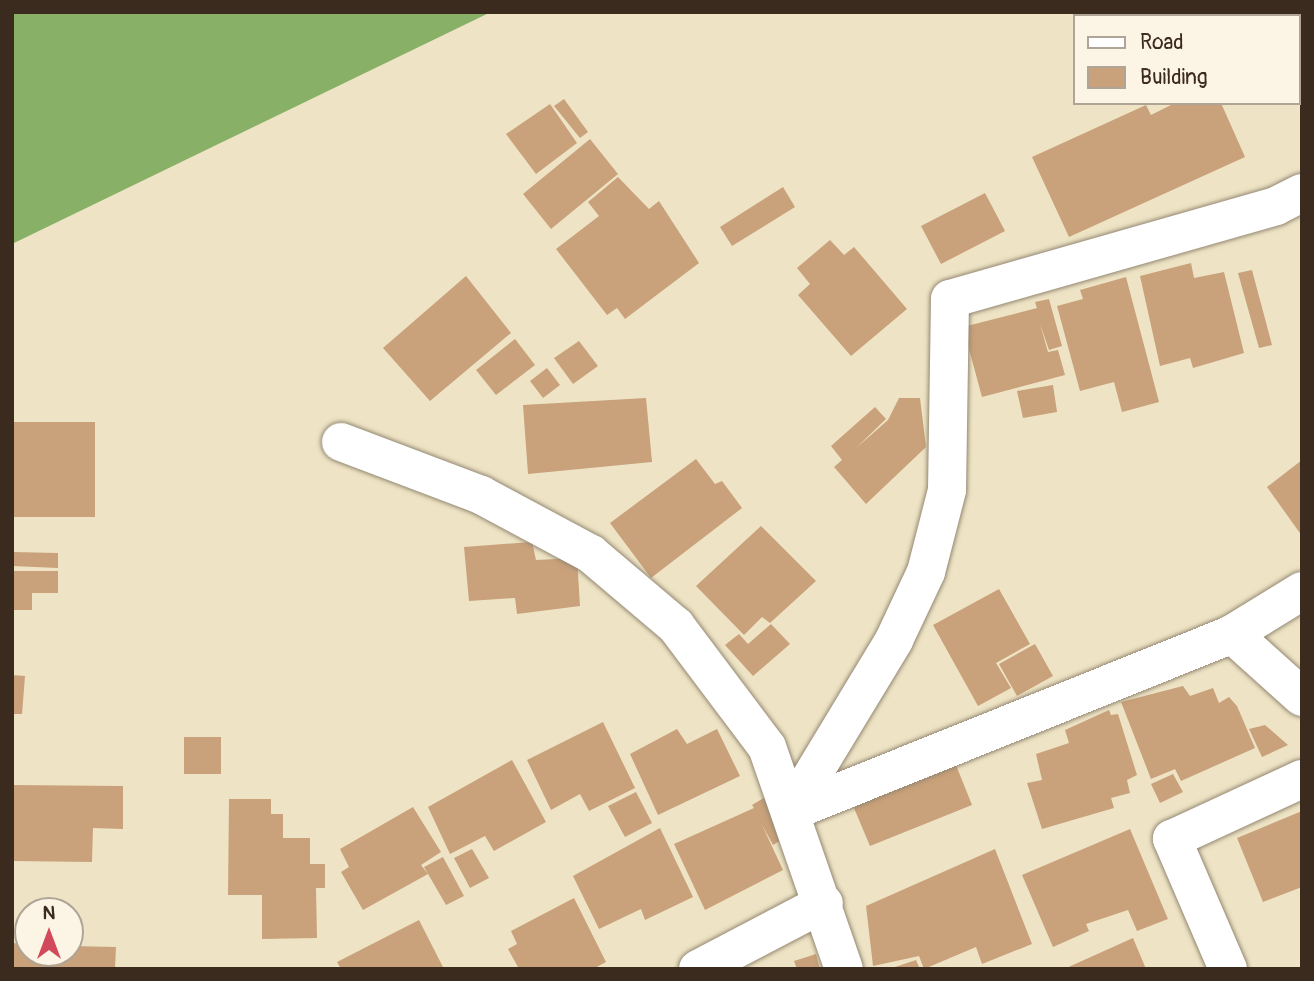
<!DOCTYPE html>
<style>
body{margin:0}
#map{position:relative;width:1314px;height:981px;overflow:hidden;background:#eee4c5;font-family:Pangolin,sans-serif}
div>[style]{position:absolute}
.forest>*{inset:0;background:#88b066}
.building>*{inset:0;background:#c9a17a}
.roads{filter:drop-shadow(0 0 2px #948772) drop-shadow(0 0 2px #948772)}
.minor>*{height:38px;margin:-19px;padding:0 19px;transform-origin:19px;border-radius:19px;background:#fff}
span{translate:-50% -50%;white-space:nowrap;text-align:center;line-height:1.15;-webkit-text-stroke:7px #fcf5e5;paint-order:stroke}
.frame{position:absolute;inset:0;border:14px solid #3b2a1e;pointer-events:none}
.legend{position:absolute;left:1073px;top:14px;width:228px;height:91px;box-sizing:border-box;background:#fcf5e5;border:2px solid #afa495;margin:0;padding:9px 12px;list-style:none;font-size:21px;color:#3b2a1e}
.legend li{display:flex;align-items:center;gap:14px;height:35px}
.legend b{width:35px;border:2px solid #afa495}
.north{position:absolute;left:14px;top:897px;width:70px;height:70px;box-sizing:border-box;background:#fcf5e5;border:2px solid #afa495;border-radius:50%;rotate:0deg;font-size:19px;font-weight:700;line-height:28px;text-align:center;color:#3b2a1e}
.north::after{content:'';display:block;margin:auto;width:24px;height:32px;background:#d1495b;clip-path:polygon(50% 0,100% 100%,50% 72%,0 100%)}
</style>
<div id="map">
<div class="forest">
<i style="clip-path:polygon(12px 12px,491px 12px,12px 244px)"></i>
</div>
<div class="building">
<i style="clip-path:polygon(564px 99px,588px 132px,580px 138px,554px 106px)"></i>
<i style="clip-path:polygon(1175px 103px,1221px 103px,1245px 157px,1069px 237px,1032px 157px,1146px 105px,1151px 115px)"></i>
<i style="clip-path:polygon(550px 104px,577px 143px,536px 174px,506px 134px)"></i>
<i style="clip-path:polygon(590px 139px,618px 174px,551px 229px,523px 194px)"></i>
<i style="clip-path:polygon(618px 177px,649px 209px,659px 201px,699px 263px,625px 319px,617px 308px,607px 315px,556px 249px,599px 216px,588px 202px)"></i>
<i style="clip-path:polygon(783px 187px,795px 207px,732px 246px,720px 227px)"></i>
<i style="clip-path:polygon(985px 193px,1005px 231px,941px 264px,921px 226px)"></i>
<i style="clip-path:polygon(830px 240px,844px 255px,854px 247px,907px 309px,851px 356px,798px 295px,810px 284px,797px 268px)"></i>
<i style="clip-path:polygon(1191px 263px,1194px 278px,1224px 272px,1244px 353px,1193px 368px,1190px 358px,1160px 366px,1140px 276px)"></i>
<i style="clip-path:polygon(1252px 270px,1272px 345px,1259px 348px,1238px 273px)"></i>
<i style="clip-path:polygon(466px 276px,511px 333px,430px 401px,383px 348px)"></i>
<i style="clip-path:polygon(1126px 277px,1159px 402px,1122px 412px,1114px 382px,1080px 391px,1057px 306px,1083px 299px,1080px 290px)"></i>
<i style="clip-path:polygon(1049px 299px,1062px 346px,1049px 350px,1040px 324px,1048px 352px,1058px 350px,1065px 375px,982px 397px,963px 327px,1037px 308px,1035px 302px)"></i>
<i style="clip-path:polygon(515px 339px,535px 365px,496px 395px,476px 370px)"></i>
<i style="clip-path:polygon(579px 341px,598px 366px,573px 384px,554px 358px)"></i>
<i style="clip-path:polygon(547px 368px,560px 385px,543px 398px,530px 381px)"></i>
<i style="clip-path:polygon(1053px 385px,1057px 412px,1023px 418px,1017px 391px)"></i>
<i style="clip-path:polygon(646px 398px,652px 462px,528px 474px,523px 405px)"></i>
<i style="clip-path:polygon(899px 398px,920px 398px,926px 447px,866px 504px,834px 467px,842px 460px,831px 446px,875px 407px,886px 419px,855px 449px,888px 420px)"></i>
<i style="clip-path:polygon(12px 422px,95px 422px,95px 517px,12px 517px)"></i>
<i style="clip-path:polygon(696px 459px,715px 484px,722px 481px,742px 508px,651px 578px,610px 523px)"></i>
<i style="clip-path:polygon(1302px 460px,1302px 536px,1267px 487px)"></i>
<i style="clip-path:polygon(761px 526px,816px 581px,770px 623px,762px 617px,744px 635px,696px 586px)"></i>
<i style="clip-path:polygon(532px 542px,536px 560px,577px 558px,580px 606px,517px 614px,515px 598px,469px 601px,464px 547px)"></i>
<i style="clip-path:polygon(12px 552px,58px 553px,58px 568px,12px 566px)"></i>
<i style="clip-path:polygon(12px 571px,58px 571px,58px 593px,32px 593px,32px 610px,12px 610px)"></i>
<i style="clip-path:polygon(999px 589px,1030px 644px,996px 663px,1011px 688px,978px 706px,933px 625px)"></i>
<i style="clip-path:polygon(771px 624px,790px 644px,753px 676px,725px 645px,739px 634px,748px 644px)"></i>
<i style="clip-path:polygon(1035px 644px,1053px 676px,1017px 696px,999px 664px)"></i>
<i style="clip-path:polygon(12px 675px,25px 676px,22px 714px,12px 714px)"></i>
<i style="clip-path:polygon(1183px 686px,1190px 696px,1213px 688px,1219px 703px,1229px 697px,1237px 706px,1255px 748px,1181px 781px,1175px 769px,1151px 779px,1121px 702px)"></i>
<i style="clip-path:polygon(1109px 710px,1111px 715px,1118px 714px,1137px 775px,1127px 780px,1130px 793px,1111px 798px,1114px 808px,1042px 829px,1027px 783px,1042px 780px,1036px 754px,1069px 743px,1065px 730px)"></i>
<i style="clip-path:polygon(603px 722px,635px 788px,589px 811px,580px 794px,551px 810px,527px 760px)"></i>
<i style="clip-path:polygon(1265px 725px,1288px 745px,1262px 757px,1249px 729px)"></i>
<i style="clip-path:polygon(677px 729px,687px 744px,717px 729px,740px 776px,658px 815px,630px 754px)"></i>
<i style="clip-path:polygon(184px 737px,221px 737px,221px 774px,184px 774px)"></i>
<i style="clip-path:polygon(512px 760px,546px 822px,494px 851px,485px 836px,450px 854px,428px 807px)"></i>
<i style="clip-path:polygon(954px 760px,972px 805px,870px 846px,851px 801px)"></i>
<i style="clip-path:polygon(1173px 774px,1183px 792px,1160px 803px,1151px 784px)"></i>
<i style="clip-path:polygon(12px 785px,123px 786px,123px 829px,93px 828px,92px 862px,12px 861px)"></i>
<i style="clip-path:polygon(636px 792px,652px 823px,625px 837px,608px 806px)"></i>
<i style="clip-path:polygon(767px 796px,788px 836px,773px 845px,762px 825px,783px 870px,705px 910px,674px 844px,754px 808px,752px 805px)"></i>
<i style="clip-path:polygon(229px 799px,271px 799px,271px 814px,283px 814px,283px 838px,310px 838px,310px 864px,325px 864px,325px 888px,316px 888px,317px 938px,262px 939px,262px 895px,228px 895px)"></i>
<i style="clip-path:polygon(413px 807px,441px 852px,421px 865px,428px 874px,363px 910px,341px 872px,349px 867px,340px 849px)"></i>
<i style="clip-path:polygon(1302px 811px,1302px 887px,1263px 902px,1237px 838px)"></i>
<i style="clip-path:polygon(660px 828px,693px 897px,645px 920px,641px 909px,599px 929px,573px 876px)"></i>
<i style="clip-path:polygon(1130px 829px,1168px 919px,1137px 931px,1128px 910px,1086px 924px,1089px 931px,1053px 947px,1022px 875px)"></i>
<i style="clip-path:polygon(472px 849px,489px 878px,470px 888px,454px 858px)"></i>
<i style="clip-path:polygon(995px 849px,1032px 944px,982px 964px,976px 947px,924px 969px,919px 956px,873px 966px,866px 906px)"></i>
<i style="clip-path:polygon(443px 857px,464px 896px,446px 905px,424px 867px)"></i>
<i style="clip-path:polygon(574px 898px,606px 962px,593px 969px,519px 969px,508px 949px,517px 944px,511px 931px)"></i>
<i style="clip-path:polygon(419px 920px,444px 969px,341px 969px,337px 962px)"></i>
<i style="clip-path:polygon(1133px 938px,1146px 969px,1064px 969px)"></i>
<i style="clip-path:polygon(12px 943px,28px 944px,28px 953px,70px 953px,70px 946px,116px 947px,115px 969px,12px 969px)"></i>
<i style="clip-path:polygon(816px 954px,820px 969px,797px 969px,794px 961px)"></i>
<i style="clip-path:polygon(916px 960px,920px 969px,892px 969px,892px 968px)"></i>
</div>
<div class="roads">
<div class="minor">
<i style="left:341px;top:442px;width:150px;rotate:20.7deg"></i>
<i style="left:481px;top:495px;width:125px;rotate:28.2deg"></i>
<i style="left:591px;top:554px;width:111px;rotate:40.3deg"></i>
<i style="left:676px;top:626px;width:151px;rotate:53.1deg"></i>
<i style="left:767px;top:747px;width:235px;rotate:70.9deg"></i>
<i style="left:1232px;top:634px;width:94px;rotate:42deg"></i>
<i style="left:790px;top:812px;width:201px;rotate:-58.8deg"></i>
<i style="left:894px;top:640px;width:75px;rotate:-64.8deg"></i>
<i style="left:926px;top:572px;width:85px;rotate:-75.6deg"></i>
<i style="left:947px;top:490px;width:191px;rotate:-89.1deg"></i>
<i style="left:950px;top:299px;width:339px;rotate:-15.9deg"></i>
<i style="left:1276px;top:206px;width:29px;rotate:-27deg"></i>
<i style="left:790px;top:812px;width:476px;rotate:-21.9deg"></i>
<i style="left:1232px;top:634px;width:82px;rotate:-31.6deg"></i>
<i style="left:698px;top:969px;width:142px;rotate:-27.6deg"></i>
<i style="left:1228px;top:969px;width:142px;rotate:-113.3deg"></i>
<i style="left:1172px;top:839px;width:143px;rotate:-24.8deg"></i>
</div>
</div>
<div class="frame"></div>
<ul class="legend">
<li><b style="height:9px;background:#fff"></b>Road</li>
<li><b style="height:19px;background:#c9a17a"></b>Building</li>
</ul>
<div class="north">N</div>
</div>
